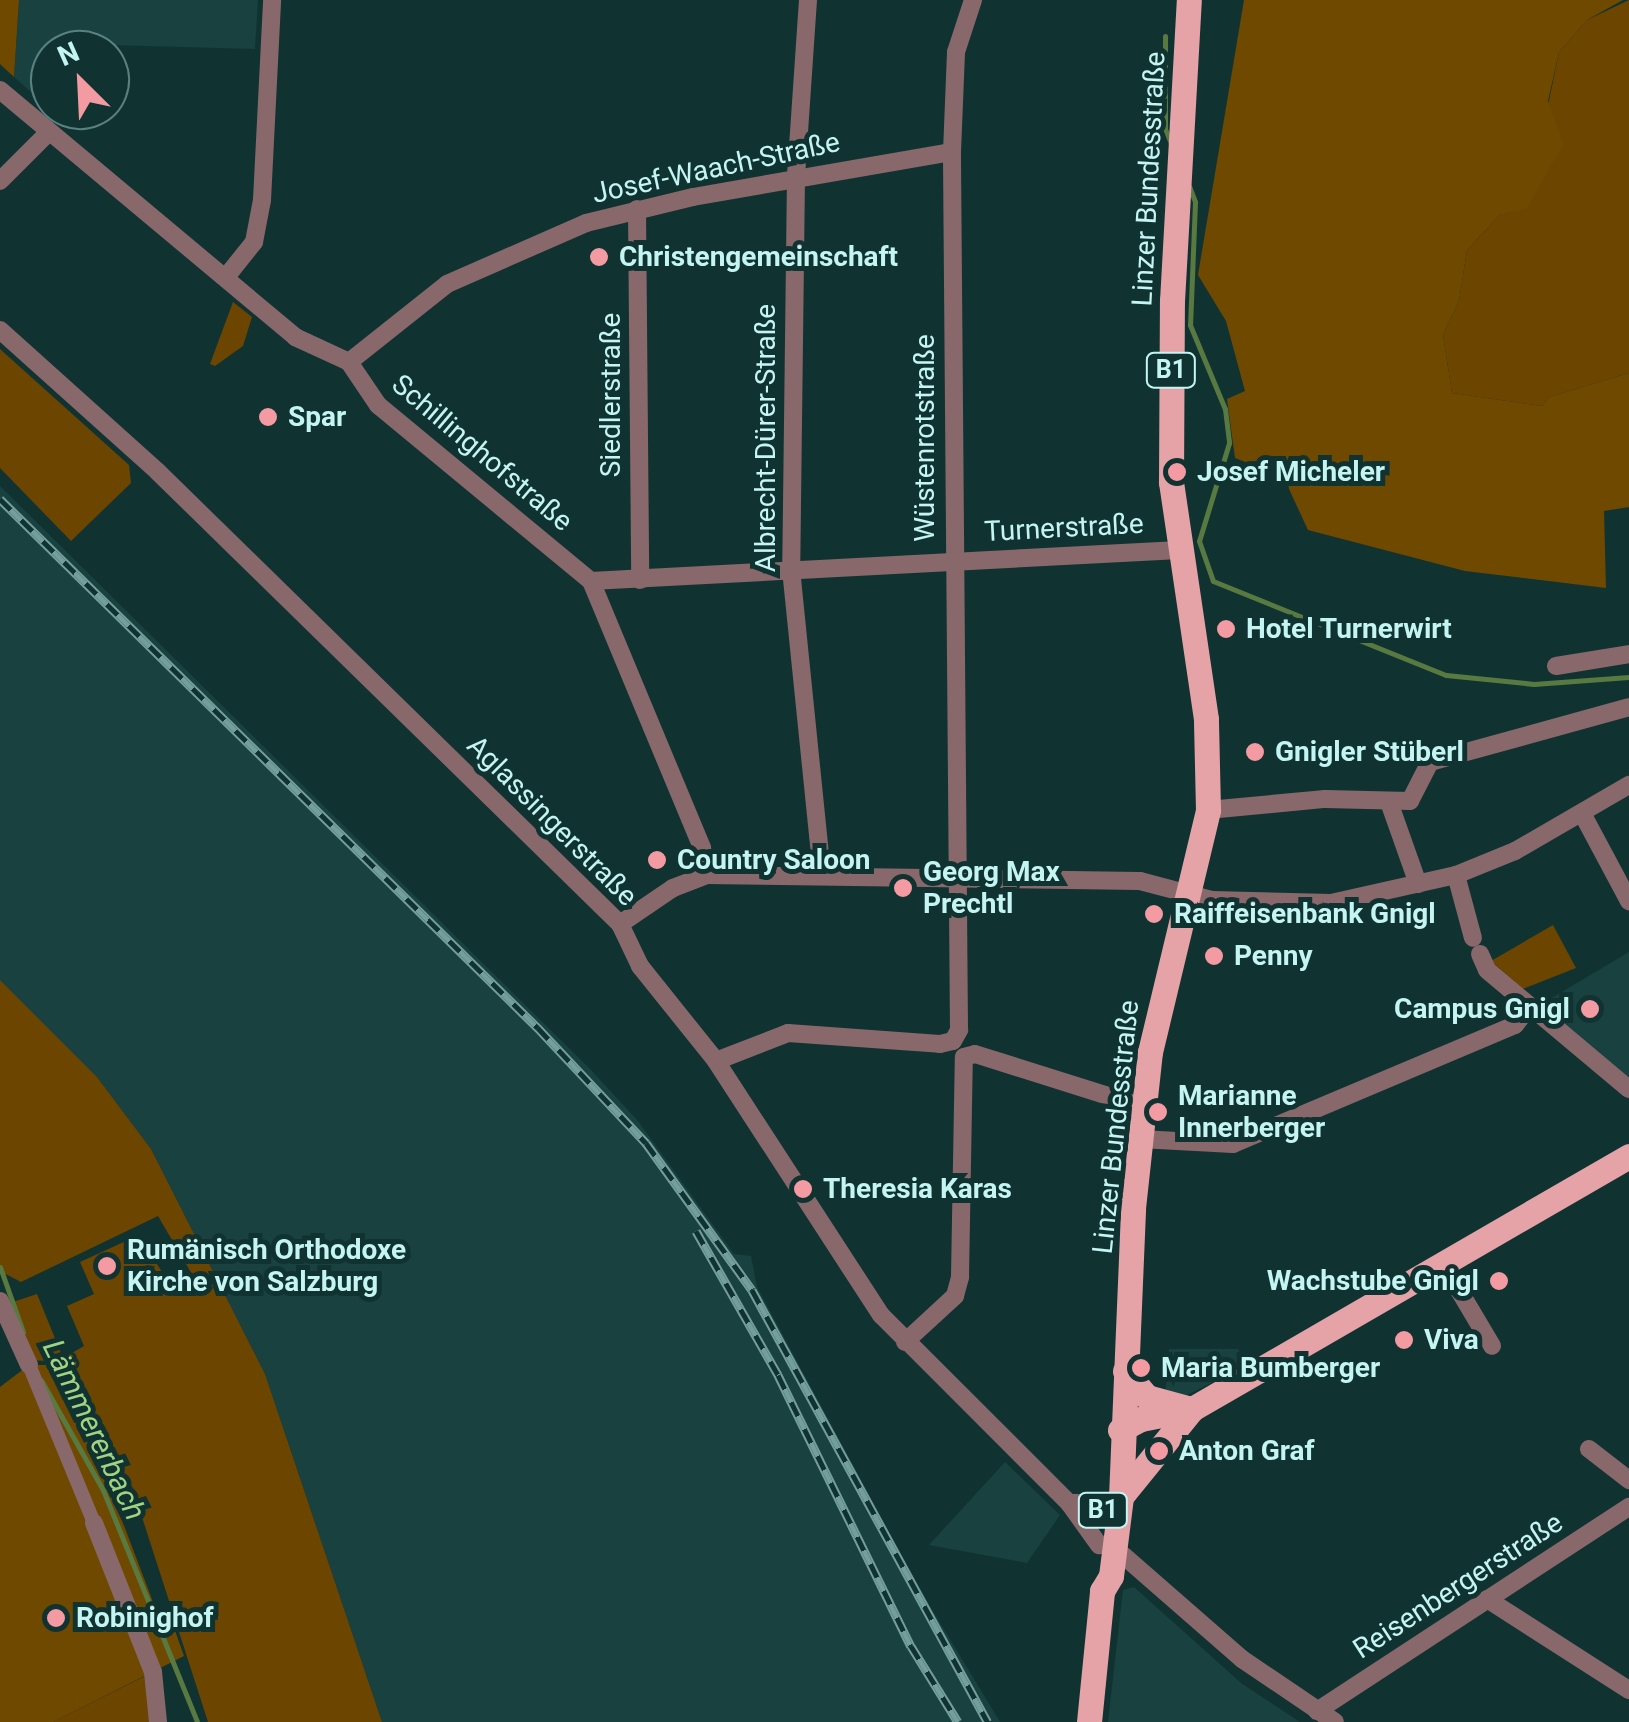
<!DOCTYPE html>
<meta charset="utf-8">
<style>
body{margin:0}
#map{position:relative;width:1629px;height:1722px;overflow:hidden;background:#103332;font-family:Roboto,sans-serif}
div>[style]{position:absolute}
.built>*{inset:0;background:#18413f}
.green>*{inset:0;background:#6c4500}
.forest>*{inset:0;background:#704901}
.stream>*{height:5px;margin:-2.5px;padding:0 2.5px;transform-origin:2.5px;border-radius:2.5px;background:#587a41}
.pedestrian>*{height:14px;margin:-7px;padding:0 7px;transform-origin:7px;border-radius:7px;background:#89686b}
.minor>*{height:18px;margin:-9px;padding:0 9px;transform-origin:9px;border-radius:9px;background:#89686b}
.primary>*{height:25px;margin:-12.5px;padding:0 12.5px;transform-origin:12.5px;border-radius:12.5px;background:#e5a3a8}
.rail>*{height:9px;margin-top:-4.5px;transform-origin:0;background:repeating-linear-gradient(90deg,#103332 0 15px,#739e9c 0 30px);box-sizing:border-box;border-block:2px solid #739e9c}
.dots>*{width:28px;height:28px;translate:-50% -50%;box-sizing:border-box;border:5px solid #103332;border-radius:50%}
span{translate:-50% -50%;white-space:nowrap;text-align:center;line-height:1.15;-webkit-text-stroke:10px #103332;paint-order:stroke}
.shield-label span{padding:2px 8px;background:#103332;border:2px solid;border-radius:8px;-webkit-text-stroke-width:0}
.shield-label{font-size:25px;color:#c4f5f3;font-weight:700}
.street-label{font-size:28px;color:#c4f5f3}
.poi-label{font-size:28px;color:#c4f5f3;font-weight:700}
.left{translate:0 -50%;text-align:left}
.right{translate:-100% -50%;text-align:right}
.water-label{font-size:30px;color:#a1d380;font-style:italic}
.north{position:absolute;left:30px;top:30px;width:100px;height:100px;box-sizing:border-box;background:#103332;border:2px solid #58817f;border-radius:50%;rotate:336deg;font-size:28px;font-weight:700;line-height:40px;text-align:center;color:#c4f5f3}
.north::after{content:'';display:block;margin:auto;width:35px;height:45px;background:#f49aa3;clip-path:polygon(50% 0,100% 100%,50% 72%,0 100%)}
</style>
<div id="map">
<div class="built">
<i style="clip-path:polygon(19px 0,258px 0,255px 49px,75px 44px,50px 50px,50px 71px,31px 92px,14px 77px)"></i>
<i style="clip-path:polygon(0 486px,590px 1069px,638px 1121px,734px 1254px,751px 1256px,757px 1287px,919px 1588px,1000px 1722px,382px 1722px,265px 1374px,151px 1149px,97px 1077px,0 980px)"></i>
<i style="clip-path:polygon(1629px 952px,1629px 1080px,1550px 1019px,1550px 999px)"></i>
<i style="clip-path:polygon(1169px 1349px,1238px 1349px,1245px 1366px,1185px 1396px,1165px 1396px)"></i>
<i style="clip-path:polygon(1005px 1462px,1060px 1515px,1027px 1563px,929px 1545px)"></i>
<i style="clip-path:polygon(1134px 1587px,1241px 1683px,1300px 1722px,1108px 1722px,1123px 1590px)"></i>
</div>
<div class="green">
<i style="clip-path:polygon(1629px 0,1629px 373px,1549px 397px,1542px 406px,1452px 393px,1443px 335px,1459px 301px,1467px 250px,1500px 215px,1527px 207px,1559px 52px,1587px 20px)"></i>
<i style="clip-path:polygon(233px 302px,252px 317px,243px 346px,215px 366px,210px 364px)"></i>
<i style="clip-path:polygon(0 349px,129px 465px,131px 483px,71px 541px,0 468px)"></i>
<i style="clip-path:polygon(1553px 925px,1576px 968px,1523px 989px,1491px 961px)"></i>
<i style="clip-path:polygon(0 980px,97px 1077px,151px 1149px,265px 1374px,382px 1722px,208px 1722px,132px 1486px,117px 1496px,63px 1362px,31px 1360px,10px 1303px,37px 1294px,63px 1358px,84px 1346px,67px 1306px,94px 1294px,80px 1262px,139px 1235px,170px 1285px,193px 1276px,158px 1216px,21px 1282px,0 1271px)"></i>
<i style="clip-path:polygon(153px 1672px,162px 1722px,53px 1722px)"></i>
</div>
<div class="forest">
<i style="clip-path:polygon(0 0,19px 0,14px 77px,0 64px)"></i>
<i style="clip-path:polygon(1244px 0,1623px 0,1587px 20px,1559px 52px,1548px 101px,1563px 145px,1527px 208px,1500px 215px,1467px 250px,1459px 301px,1443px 335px,1452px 393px,1542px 406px,1549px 397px,1629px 373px,1629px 507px,1604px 511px,1606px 588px,1465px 571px,1308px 530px,1283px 476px,1235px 458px,1227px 399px,1245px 391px,1226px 321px,1198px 275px)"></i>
<i style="clip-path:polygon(29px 1365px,60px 1365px,68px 1378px,156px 1610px,167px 1608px,184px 1656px,53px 1722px,0 1722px,0 1387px)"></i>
</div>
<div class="stream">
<i style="left:1165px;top:36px;width:93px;rotate:90deg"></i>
<i style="left:1165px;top:129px;width:15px;rotate:67deg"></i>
<i style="left:1189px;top:186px;width:17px;rotate:69deg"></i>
<i style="left:1195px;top:202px;width:123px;rotate:92.3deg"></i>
<i style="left:1190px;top:325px;width:91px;rotate:67.4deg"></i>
<i style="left:1225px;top:409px;width:34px;rotate:83deg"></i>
<i style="left:1229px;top:443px;width:102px;rotate:107deg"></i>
<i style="left:1199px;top:541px;width:42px;rotate:70.7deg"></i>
<i style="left:1213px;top:581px;width:251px;rotate:22deg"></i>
<i style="left:1446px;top:675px;width:88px;rotate:5.8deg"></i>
<i style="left:1534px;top:684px;width:95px;rotate:-4.2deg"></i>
<i style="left:0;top:1267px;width:69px;rotate:70.5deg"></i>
<i style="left:41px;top:1380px;width:126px;rotate:60.6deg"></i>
<i style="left:103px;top:1490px;width:250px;rotate:67.9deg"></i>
</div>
<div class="pedestrian">
<i style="left:29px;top:1365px;width:171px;rotate:67.6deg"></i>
</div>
<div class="minor">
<i style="left:808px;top:0;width:177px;rotate:93.9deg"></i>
<i style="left:796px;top:177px;width:392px;rotate:90.7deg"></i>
<i style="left:791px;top:569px;width:308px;rotate:84.2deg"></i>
<i style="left:0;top:90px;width:385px;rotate:39.9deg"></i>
<i style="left:295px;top:337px;width:60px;rotate:24.8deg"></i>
<i style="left:349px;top:362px;width:52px;rotate:56deg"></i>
<i style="left:378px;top:405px;width:276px;rotate:39.6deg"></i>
<i style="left:591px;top:581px;width:289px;rotate:67.4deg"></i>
<i style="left:702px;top:848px;width:27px;rotate:80deg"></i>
<i style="left:0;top:181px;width:68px;rotate:-45deg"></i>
<i style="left:637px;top:209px;width:371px;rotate:89.5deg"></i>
<i style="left:226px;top:277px;width:45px;rotate:-51.3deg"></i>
<i style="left:254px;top:242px;width:43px;rotate:-79.2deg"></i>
<i style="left:262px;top:200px;width:200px;rotate:-87.1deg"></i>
<i style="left:0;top:330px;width:212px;rotate:41.9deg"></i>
<i style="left:158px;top:472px;width:646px;rotate:44.37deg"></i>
<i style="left:620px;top:924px;width:47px;rotate:64.5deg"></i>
<i style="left:640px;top:966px;width:122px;rotate:51.3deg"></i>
<i style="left:716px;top:1061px;width:303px;rotate:57deg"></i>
<i style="left:881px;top:1315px;width:266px;rotate:45deg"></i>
<i style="left:1069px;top:1503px;width:52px;rotate:54.5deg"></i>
<i style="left:349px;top:362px;width:125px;rotate:-38.5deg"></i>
<i style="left:447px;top:284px;width:152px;rotate:-23.7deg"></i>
<i style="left:586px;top:223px;width:110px;rotate:-13.7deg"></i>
<i style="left:693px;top:197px;width:263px;rotate:-9.9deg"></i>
<i style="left:591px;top:581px;width:589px;rotate:-3.02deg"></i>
<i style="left:1556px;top:666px;width:74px;rotate:-9.3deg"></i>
<i style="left:1389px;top:802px;width:87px;rotate:70.5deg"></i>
<i style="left:1208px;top:810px;width:118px;rotate:-5.4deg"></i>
<i style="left:1325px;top:799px;width:85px;rotate:1.3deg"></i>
<i style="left:1410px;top:801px;width:44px;rotate:-62.9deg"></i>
<i style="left:1430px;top:762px;width:206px;rotate:-15.4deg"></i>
<i style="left:1583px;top:815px;width:98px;rotate:61.9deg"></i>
<i style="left:1456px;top:875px;width:65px;rotate:74.9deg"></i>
<i style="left:620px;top:924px;width:64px;rotate:-34.2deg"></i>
<i style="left:673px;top:888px;width:36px;rotate:-21deg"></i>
<i style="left:707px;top:875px;width:433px;rotate:0.8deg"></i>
<i style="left:1140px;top:881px;width:74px;rotate:14.8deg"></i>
<i style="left:1212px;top:900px;width:119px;rotate:1.4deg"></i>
<i style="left:1331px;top:903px;width:128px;rotate:-12.6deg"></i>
<i style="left:1456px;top:875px;width:64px;rotate:-22.1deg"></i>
<i style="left:1515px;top:851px;width:132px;rotate:-30.1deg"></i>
<i style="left:1480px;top:954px;width:17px;rotate:66deg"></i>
<i style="left:1487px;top:970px;width:185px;rotate:40deg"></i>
<i style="left:716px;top:1061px;width:77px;rotate:-21.3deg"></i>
<i style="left:788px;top:1033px;width:152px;rotate:4.1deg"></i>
<i style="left:940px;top:1044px;width:13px;rotate:-13deg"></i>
<i style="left:953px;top:1041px;width:13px;rotate:-61deg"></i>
<i style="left:959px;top:1030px;width:878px;rotate:-90.46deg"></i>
<i style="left:952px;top:152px;width:100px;rotate:-87.7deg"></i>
<i style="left:956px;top:52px;width:55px;rotate:-71.9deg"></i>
<i style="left:1140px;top:1139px;width:93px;rotate:3.1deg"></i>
<i style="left:1233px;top:1144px;width:306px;rotate:-22.9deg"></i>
<i style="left:1515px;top:1025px;width:24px;rotate:-52deg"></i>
<i style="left:1444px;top:1265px;width:94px;rotate:59.3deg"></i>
<i style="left:0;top:1301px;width:70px;rotate:65.6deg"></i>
<i style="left:905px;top:1342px;width:68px;rotate:-42.6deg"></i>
<i style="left:955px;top:1296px;width:20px;rotate:-75deg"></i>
<i style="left:960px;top:1277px;width:220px;rotate:-89deg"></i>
<i style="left:964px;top:1057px;width:11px;rotate:-15deg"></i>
<i style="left:975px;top:1054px;width:176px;rotate:17.5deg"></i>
<i style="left:1589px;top:1449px;width:51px;rotate:37.8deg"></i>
<i style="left:1069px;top:1503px;width:35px"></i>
<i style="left:94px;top:1523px;width:160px;rotate:68.4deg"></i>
<i style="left:153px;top:1672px;width:50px;rotate:84.3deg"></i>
<i style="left:1113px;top:1556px;width:11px"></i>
<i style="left:1124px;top:1556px;width:157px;rotate:41.1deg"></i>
<i style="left:1242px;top:1659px;width:112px;rotate:34.1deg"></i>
<i style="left:1487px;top:1599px;width:169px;rotate:32.7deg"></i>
<i style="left:1317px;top:1711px;width:373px;rotate:-33.2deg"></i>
</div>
<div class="primary">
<i style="left:1125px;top:1371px;width:34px;rotate:50deg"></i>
<i style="left:1147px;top:1397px;width:41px;rotate:15.4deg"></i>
<i style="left:1120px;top:1430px;width:24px;rotate:-28deg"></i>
<i style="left:1141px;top:1419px;width:52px;rotate:-11.1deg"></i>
<i style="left:1192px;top:1409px;width:505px;rotate:-30.07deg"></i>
<i style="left:1123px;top:1494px;width:109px;rotate:-50.9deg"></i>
<i style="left:1089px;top:1722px;width:132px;rotate:-84.3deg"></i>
<i style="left:1102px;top:1591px;width:17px;rotate:-59deg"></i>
<i style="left:1111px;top:1576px;width:80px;rotate:-82.8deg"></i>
<i style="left:1121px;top:1497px;width:289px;rotate:-87.6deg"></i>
<i style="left:1133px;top:1208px;width:157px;rotate:-83.8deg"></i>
<i style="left:1150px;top:1052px;width:249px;rotate:-76.5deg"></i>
<i style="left:1208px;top:810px;width:91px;rotate:-91.3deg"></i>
<i style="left:1206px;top:719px;width:240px;rotate:-98.4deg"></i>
<i style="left:1171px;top:482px;width:181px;rotate:-89.7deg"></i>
<i style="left:1172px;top:301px;width:301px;rotate:-86.8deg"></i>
</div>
<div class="rail">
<i style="left:0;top:499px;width:755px;rotate:44.52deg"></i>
<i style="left:538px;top:1028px;width:158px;rotate:46.8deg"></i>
<i style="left:646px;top:1143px;width:181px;rotate:54.2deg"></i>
<i style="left:752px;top:1290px;width:492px;rotate:61.4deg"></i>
<i style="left:696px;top:1231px;width:166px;rotate:60.3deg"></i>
<i style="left:778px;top:1375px;width:302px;rotate:63.9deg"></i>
<i style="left:911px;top:1646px;width:89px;rotate:58.3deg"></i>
</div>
<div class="dots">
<i style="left:599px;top:257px;background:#f49aa3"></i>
<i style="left:268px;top:417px;background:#f49aa3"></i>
<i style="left:1177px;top:472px;background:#f49aa3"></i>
<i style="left:1226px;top:629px;background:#f49aa3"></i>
<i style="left:1255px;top:752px;background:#f49aa3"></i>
<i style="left:657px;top:860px;background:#f49aa3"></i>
<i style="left:903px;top:888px;background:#f49aa3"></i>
<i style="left:1154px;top:914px;background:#f49aa3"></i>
<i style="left:1214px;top:956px;background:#f49aa3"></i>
<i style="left:1590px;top:1009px;background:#f49aa3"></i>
<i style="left:1158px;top:1112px;background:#f49aa3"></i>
<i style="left:803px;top:1189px;background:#f49aa3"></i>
<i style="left:107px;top:1266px;background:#f49aa3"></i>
<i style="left:1499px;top:1281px;background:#f49aa3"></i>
<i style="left:1404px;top:1340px;background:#f49aa3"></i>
<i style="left:1141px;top:1368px;background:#f49aa3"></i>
<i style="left:1159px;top:1451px;background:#f49aa3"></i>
<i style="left:56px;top:1618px;background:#f49aa3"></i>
</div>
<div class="shield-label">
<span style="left:1171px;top:370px">B1</span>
<span style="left:1103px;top:1510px">B1</span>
</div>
<div class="street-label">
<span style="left:716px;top:168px;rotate:-12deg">Josef-Waach-Straße</span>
<span style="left:1149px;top:179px;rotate:-87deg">Linzer Bundesstraße</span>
<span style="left:611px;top:395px;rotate:-90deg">Siedlerstraße</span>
<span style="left:766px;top:438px;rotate:-90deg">Albrecht-Dürer-Straße</span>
<span style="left:925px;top:438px;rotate:-90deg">Wüstenrotstraße</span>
<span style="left:482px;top:453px;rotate:40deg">Schillinghofstraße</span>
<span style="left:1064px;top:528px;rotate:-3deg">Turnerstraße</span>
<span style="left:552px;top:821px;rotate:45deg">Aglassingerstraße</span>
<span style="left:1116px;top:1127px;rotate:-84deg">Linzer Bundesstraße</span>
<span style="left:1458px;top:1586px;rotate:-33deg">Reisenbergerstraße</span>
</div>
<div class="poi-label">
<span class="left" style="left:619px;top:257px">Christengemeinschaft</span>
<span class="left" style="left:288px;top:417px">Spar</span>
<span class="left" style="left:1197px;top:472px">Josef Micheler</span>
<span class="left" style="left:1246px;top:629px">Hotel Turnerwirt</span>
<span class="left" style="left:1275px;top:752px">Gnigler Stüberl</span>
<span class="left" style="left:677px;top:860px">Country Saloon</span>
<span class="left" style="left:923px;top:888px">Georg Max<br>Prechtl</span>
<span class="left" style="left:1174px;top:914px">Raiffeisenbank Gnigl</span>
<span class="left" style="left:1234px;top:956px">Penny</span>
<span class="right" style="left:1570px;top:1009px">Campus Gnigl</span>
<span class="left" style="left:1178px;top:1112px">Marianne<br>Innerberger</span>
<span class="left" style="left:823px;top:1189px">Theresia Karas</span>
<span class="left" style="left:127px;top:1266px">Rumänisch Orthodoxe<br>Kirche von Salzburg</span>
<span class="right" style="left:1479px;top:1281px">Wachstube Gnigl</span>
<span class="left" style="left:1424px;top:1340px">Viva</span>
<span class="left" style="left:1161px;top:1368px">Maria Bumberger</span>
<span class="left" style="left:1179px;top:1451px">Anton Graf</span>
<span class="left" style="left:76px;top:1618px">Robinighof</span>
</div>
<div class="water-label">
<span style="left:94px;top:1430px;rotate:64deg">Lämmererbach</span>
</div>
<div class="north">N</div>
</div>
